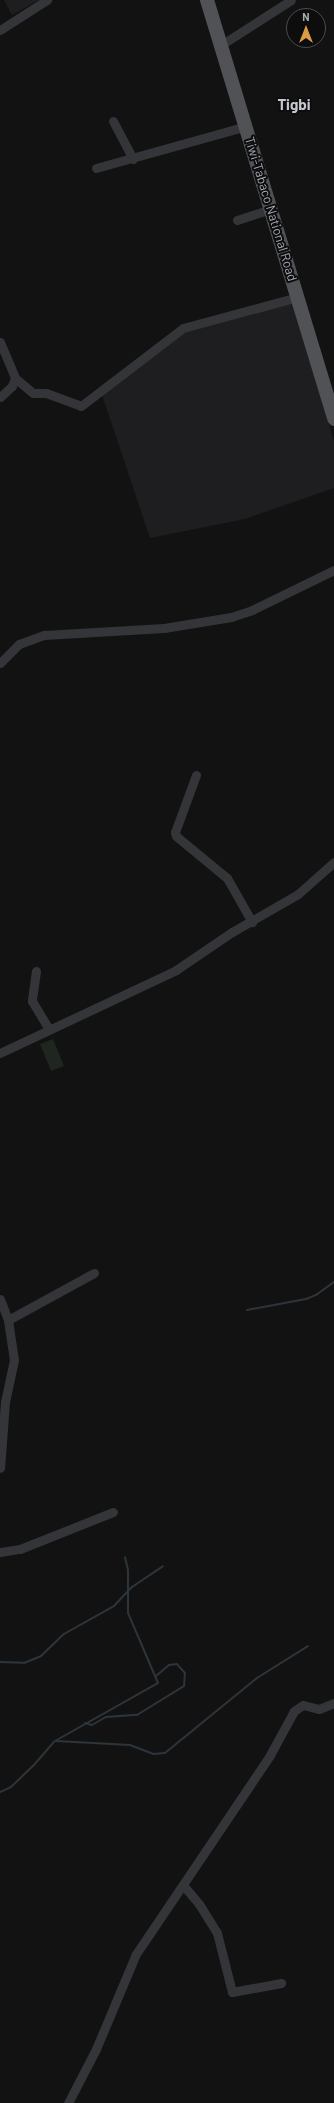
<!DOCTYPE html>
<style>
body{margin:0}
#map{position:relative;width:334px;height:2103px;overflow:hidden;background:#121213;font-family:Barlow,sans-serif}
div>[style]{position:absolute}
.built>*{inset:0;background:#1e1e20}
.green>*{inset:0;background:#1f261f}
.stream>*{height:2px;margin:-1px;padding:0 1px;transform-origin:1px;border-radius:1px;background:#2d353a}
.street>*{height:9px;margin:-4.5px;padding:0 4.5px;transform-origin:4.5px;border-radius:4.5px;background:#343538}
.primary>*{height:14px;margin:-7px;padding:0 7px;transform-origin:7px;border-radius:7px;background:#505256}
span{translate:-50% -50%;white-space:nowrap;text-align:center;line-height:1.15;-webkit-text-stroke:4px #0d0d0e;paint-order:stroke}
.street-label{font-size:13px;color:#a5aab2}
.quarter-label{font-size:15px;color:#c6c9cf;font-weight:700}
.north{position:absolute;left:286px;top:8px;width:40px;height:40px;box-sizing:border-box;background:#0d0d0e;border:1px solid #4a4c50;border-radius:50%;rotate:0deg;font-size:11px;font-weight:700;line-height:16px;text-align:center;color:#a5aab2}
.north::after{content:'';display:block;margin:auto;width:14px;height:18px;background:#db9c43;clip-path:polygon(50% 0,100% 100%,50% 72%,0 100%)}
</style>
<div id="map">
<div class="built">
<i style="clip-path:polygon(4px 0,39px 0,12px 15px)"></i>
<i style="clip-path:polygon(291px 298px,334px 441px,334px 488px,245px 519px,150px 538px,101px 392px,183px 326px)"></i>
</div>
<div class="green">
<i style="clip-path:polygon(53px 1039px,64px 1066px,51px 1071px,40px 1044px)"></i>
</div>
<div class="stream">
<i style="left:247px;top:1310px;width:60px;rotate:-10.6deg"></i>
<i style="left:306px;top:1299px;width:11px;rotate:-22deg"></i>
<i style="left:316px;top:1295px;width:22px;rotate:-36deg"></i>
<i style="left:0;top:1662px;width:24px;rotate:2deg"></i>
<i style="left:24px;top:1663px;width:18px;rotate:-22deg"></i>
<i style="left:41px;top:1656px;width:32px;rotate:-44deg"></i>
<i style="left:64px;top:1634px;width:57px;rotate:-29.2deg"></i>
<i style="left:114px;top:1606px;width:26px;rotate:-47deg"></i>
<i style="left:132px;top:1587px;width:37px;rotate:-34deg"></i>
<i style="left:85px;top:1723px;width:7px;rotate:16deg"></i>
<i style="left:92px;top:1725px;width:16px;rotate:-30deg"></i>
<i style="left:106px;top:1717px;width:31px;rotate:-4deg"></i>
<i style="left:137px;top:1715px;width:55px;rotate:-31.7deg"></i>
<i style="left:184px;top:1686px;width:13px;rotate:-86deg"></i>
<i style="left:185px;top:1673px;width:12px;rotate:-132deg"></i>
<i style="left:177px;top:1664px;width:8px;rotate:173deg"></i>
<i style="left:169px;top:1665px;width:17px;rotate:140deg"></i>
<i style="left:56px;top:1741px;width:74px;rotate:3.1deg"></i>
<i style="left:130px;top:1745px;width:25px;rotate:21deg"></i>
<i style="left:153px;top:1754px;width:12px;rotate:-5deg"></i>
<i style="left:165px;top:1753px;width:119px;rotate:-39.2deg"></i>
<i style="left:257px;top:1678px;width:60px;rotate:-32.1deg"></i>
<i style="left:0;top:1792px;width:12px;rotate:-24deg"></i>
<i style="left:11px;top:1787px;width:30px;rotate:-44deg"></i>
<i style="left:33px;top:1766px;width:33px;rotate:-49deg"></i>
<i style="left:55px;top:1741px;width:118px;rotate:-29.4deg"></i>
<i style="left:158px;top:1683px;width:76px;rotate:-113.2deg"></i>
<i style="left:128px;top:1613px;width:43px;rotate:-90deg"></i>
<i style="left:128px;top:1570px;width:13px;rotate:-103deg"></i>
</div>
<div class="street">
<i style="left:0;top:30px;width:56px;rotate:-32.6deg"></i>
<i style="left:221px;top:45px;width:83px;rotate:-32.7deg"></i>
<i style="left:113px;top:121px;width:43px;rotate:62.2deg"></i>
<i style="left:96px;top:168px;width:156px;rotate:-15.6deg"></i>
<i style="left:237px;top:220px;width:36px;rotate:-18deg"></i>
<i style="left:0;top:342px;width:39px;rotate:67deg"></i>
<i style="left:15px;top:378px;width:9px;rotate:111deg"></i>
<i style="left:12px;top:386px;width:16px;rotate:137deg"></i>
<i style="left:15px;top:378px;width:23px;rotate:40deg"></i>
<i style="left:33px;top:393px;width:13px"></i>
<i style="left:46px;top:393px;width:37px;rotate:20deg"></i>
<i style="left:81px;top:406px;width:128px;rotate:-37.4deg"></i>
<i style="left:183px;top:328px;width:119px;rotate:-15.1deg"></i>
<i style="left:0;top:663px;width:27px;rotate:-45deg"></i>
<i style="left:19px;top:644px;width:27px;rotate:-20deg"></i>
<i style="left:44px;top:635px;width:120px;rotate:-3.3deg"></i>
<i style="left:164px;top:628px;width:68px;rotate:-9.3deg"></i>
<i style="left:231px;top:617px;width:22px;rotate:-18deg"></i>
<i style="left:252px;top:610px;width:91px;rotate:-26deg"></i>
<i style="left:196px;top:775px;width:61px;rotate:110.2deg"></i>
<i style="left:175px;top:832px;width:4px;rotate:76deg"></i>
<i style="left:176px;top:836px;width:66px;rotate:39.5deg"></i>
<i style="left:227px;top:878px;width:51px;rotate:60.4deg"></i>
<i style="left:36px;top:971px;width:30px;rotate:98deg"></i>
<i style="left:32px;top:1001px;width:31px;rotate:59deg"></i>
<i style="left:0;top:1053px;width:195px;rotate:-25.2deg"></i>
<i style="left:176px;top:970px;width:68px;rotate:-34.2deg"></i>
<i style="left:232px;top:932px;width:76px;rotate:-29.9deg"></i>
<i style="left:298px;top:894px;width:48px;rotate:-41.6deg"></i>
<i style="left:0;top:1299px;width:22px;rotate:69deg"></i>
<i style="left:8px;top:1320px;width:40px;rotate:81.5deg"></i>
<i style="left:14px;top:1360px;width:43px;rotate:102.1deg"></i>
<i style="left:5px;top:1402px;width:66px;rotate:94.3deg"></i>
<i style="left:8px;top:1320px;width:98px;rotate:-28.7deg"></i>
<i style="left:0;top:1552px;width:20px;rotate:-9deg"></i>
<i style="left:20px;top:1549px;width:100px;rotate:-21.7deg"></i>
<i style="left:183px;top:1885px;width:25px;rotate:50deg"></i>
<i style="left:199px;top:1904px;width:34px;rotate:58deg"></i>
<i style="left:217px;top:1933px;width:61px;rotate:75.7deg"></i>
<i style="left:232px;top:1992px;width:50px;rotate:-10.4deg"></i>
<i style="left:68px;top:2103px;width:61px;rotate:-62.6deg"></i>
<i style="left:96px;top:2049px;width:103px;rotate:-67.2deg"></i>
<i style="left:136px;top:1954px;width:240px;rotate:-56deg"></i>
<i style="left:270px;top:1755px;width:50px;rotate:-61.4deg"></i>
<i style="left:294px;top:1711px;width:11px;rotate:-34deg"></i>
<i style="left:303px;top:1705px;width:16px;rotate:14deg"></i>
<i style="left:319px;top:1709px;width:16px;rotate:-22deg"></i>
</div>
<div class="primary">
<i style="left:207px;top:0;width:438px;rotate:73.1deg"></i>
</div>
<div class="street-label">
<span style="left:271px;top:209px;rotate:73deg">Tiwi-Tabaco National Road</span>
</div>
<div class="quarter-label">
<span style="left:294px;top:105px">Tigbi</span>
</div>
<div class="north">N</div>
</div>
